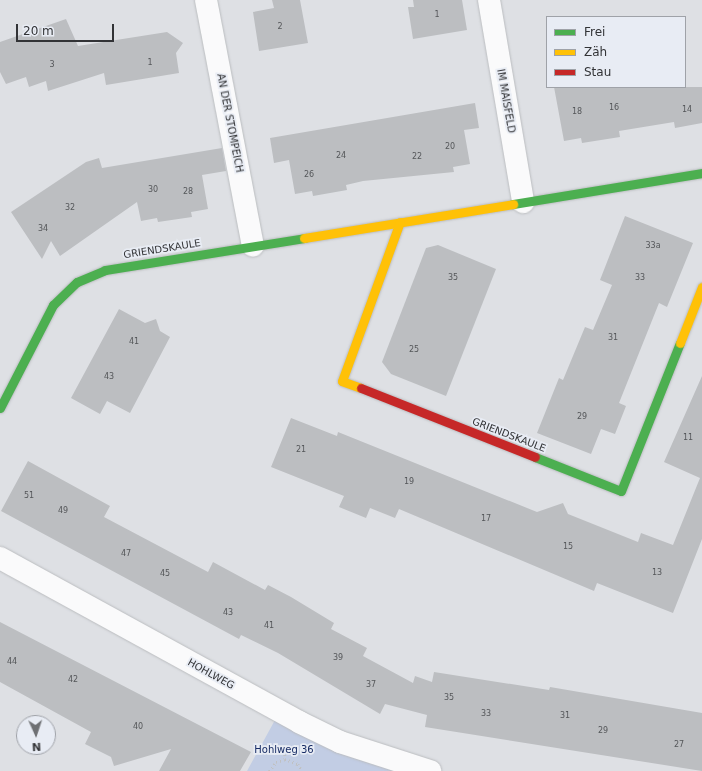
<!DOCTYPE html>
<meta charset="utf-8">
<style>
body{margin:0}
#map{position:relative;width:702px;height:771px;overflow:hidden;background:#dee0e4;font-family:"DejaVu Sans",sans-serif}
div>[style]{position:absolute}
.green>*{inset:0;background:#c2cde4}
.building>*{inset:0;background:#bcbec1}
.path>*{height:2.5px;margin-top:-1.25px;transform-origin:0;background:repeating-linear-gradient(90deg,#c0c1c2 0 1px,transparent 0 4px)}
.roads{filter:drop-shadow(0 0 1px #bbbdc0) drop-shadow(0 0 1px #bbbdc0)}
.street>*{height:22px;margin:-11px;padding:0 11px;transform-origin:11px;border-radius:11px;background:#fafafb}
.fast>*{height:9px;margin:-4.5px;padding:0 4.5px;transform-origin:4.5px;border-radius:4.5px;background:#4caf50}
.slow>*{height:9px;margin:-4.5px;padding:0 4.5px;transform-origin:4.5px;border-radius:4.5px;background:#ffc107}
.jam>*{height:9px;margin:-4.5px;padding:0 4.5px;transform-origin:4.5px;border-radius:4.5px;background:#c62828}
span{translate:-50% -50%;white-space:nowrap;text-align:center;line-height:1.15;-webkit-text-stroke:3.5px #e8ecf4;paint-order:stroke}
.number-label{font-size:8px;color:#545659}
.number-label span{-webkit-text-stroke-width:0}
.street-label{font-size:10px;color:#323336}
.park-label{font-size:10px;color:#172c65}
.legend{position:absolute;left:546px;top:16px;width:140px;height:72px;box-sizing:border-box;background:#e8ecf4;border:1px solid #9fa2a8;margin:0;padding:5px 7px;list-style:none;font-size:12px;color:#323336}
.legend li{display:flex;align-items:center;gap:8px;height:20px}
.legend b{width:20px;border:1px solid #9fa2a8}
.north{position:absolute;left:16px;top:715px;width:40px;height:40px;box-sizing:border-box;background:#e8ecf4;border:1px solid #9fa2a8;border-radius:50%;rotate:177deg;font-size:11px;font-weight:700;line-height:16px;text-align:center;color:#323336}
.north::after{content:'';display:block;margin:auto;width:14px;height:18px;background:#6e7073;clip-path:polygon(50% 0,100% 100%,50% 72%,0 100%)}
.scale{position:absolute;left:16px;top:24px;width:98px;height:18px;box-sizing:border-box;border:2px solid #323336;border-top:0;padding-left:5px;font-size:12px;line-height:14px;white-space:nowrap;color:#323336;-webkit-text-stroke:3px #e8ecf4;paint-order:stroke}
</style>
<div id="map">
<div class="green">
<i style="clip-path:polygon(275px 720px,338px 753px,422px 771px,247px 771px)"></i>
</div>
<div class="building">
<i style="clip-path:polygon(272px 0,300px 0,308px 43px,259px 51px,253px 12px,274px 8px)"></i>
<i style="clip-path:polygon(413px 0,462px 0,467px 30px,413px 39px,408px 7px,414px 7px)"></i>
<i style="clip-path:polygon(66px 19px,78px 46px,167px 32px,183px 43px,176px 53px,179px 73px,106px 85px,104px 73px,48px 91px,46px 81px,29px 87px,26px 77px,6px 84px,0 72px,0 42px)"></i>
<i style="clip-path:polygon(554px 87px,702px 87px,702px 123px,675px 128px,674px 122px,619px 131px,620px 137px,582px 143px,581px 138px,564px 141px)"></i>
<i style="clip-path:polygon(475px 103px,479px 128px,464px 130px,470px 164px,453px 167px,454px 172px,363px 181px,346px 185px,347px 190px,313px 196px,312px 191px,295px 194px,289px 160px,274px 163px,270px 138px)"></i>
<i style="clip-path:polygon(222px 148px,226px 171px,202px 175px,208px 209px,191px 212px,192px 217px,158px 222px,157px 218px,141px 221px,137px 202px,60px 256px,51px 241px,42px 259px,11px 212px,86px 162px,99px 158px,102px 168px)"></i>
<i style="clip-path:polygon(625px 216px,693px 243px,667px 307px,659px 303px,619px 403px,626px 406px,615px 434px,601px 429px,591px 454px,537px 433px,559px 378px,563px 380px,585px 327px,593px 330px,612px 285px,600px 280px)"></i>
<i style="clip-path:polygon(438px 245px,496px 269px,446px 396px,391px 374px,382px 362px,426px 248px)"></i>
<i style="clip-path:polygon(119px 309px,145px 323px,156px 319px,160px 331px,170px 337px,130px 413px,107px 401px,100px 414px,71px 398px)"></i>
<i style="clip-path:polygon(702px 376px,702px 539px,673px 613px,597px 583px,594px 591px,399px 509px,395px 518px,370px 508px,366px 518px,339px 507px,344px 496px,271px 467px,291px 418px,337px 436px,338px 432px,537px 512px,563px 503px,568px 514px,638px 542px,641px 533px,673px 545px,700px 478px,664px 462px)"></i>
<i style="clip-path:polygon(28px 461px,110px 506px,104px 517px,208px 572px,213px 562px,265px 590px,268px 585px,291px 597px,334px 623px,331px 629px,367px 648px,363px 656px,413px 683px,415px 676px,432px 682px,434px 672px,549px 690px,550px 687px,702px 713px,702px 771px,425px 727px,427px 715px,385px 704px,380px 714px,278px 653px,241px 635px,239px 639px,1px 511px)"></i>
<i style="clip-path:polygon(0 622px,251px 752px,240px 771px,159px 771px,171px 749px,114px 766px,111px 757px,85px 744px,91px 732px,0 682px)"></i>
</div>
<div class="path">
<i style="left:285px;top:747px;width:12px;rotate:90deg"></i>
<i style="left:269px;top:771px;width:11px;rotate:-52deg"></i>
<i style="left:276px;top:762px;width:9px;rotate:-18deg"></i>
<i style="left:285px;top:759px;width:14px;rotate:21deg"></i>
<i style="left:298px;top:764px;width:8px;rotate:60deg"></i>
</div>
<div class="roads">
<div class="street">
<i style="left:206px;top:0;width:250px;rotate:79.2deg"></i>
<i style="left:489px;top:0;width:205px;rotate:80.4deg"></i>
<i style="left:0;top:558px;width:341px;rotate:28.7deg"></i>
<i style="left:299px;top:722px;width:46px;rotate:26deg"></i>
<i style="left:340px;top:742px;width:95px;rotate:17.9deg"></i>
</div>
<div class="fast">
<i style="left:513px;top:204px;width:192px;rotate:-9.3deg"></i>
<i style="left:0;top:408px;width:116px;rotate:-62.8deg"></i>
<i style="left:53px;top:305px;width:33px;rotate:-44deg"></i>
<i style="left:77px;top:282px;width:30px;rotate:-23deg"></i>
<i style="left:105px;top:270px;width:202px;rotate:-9.1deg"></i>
<i style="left:535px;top:457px;width:92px;rotate:21.6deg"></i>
<i style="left:621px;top:491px;width:159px;rotate:-68.3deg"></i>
</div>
<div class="slow">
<i style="left:304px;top:238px;width:212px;rotate:-9.2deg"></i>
<i style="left:680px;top:343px;width:60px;rotate:-68.6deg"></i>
<i style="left:361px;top:388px;width:20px;rotate:-160deg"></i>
<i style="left:342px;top:381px;width:169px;rotate:-70deg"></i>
</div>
<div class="jam">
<i style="left:361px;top:388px;width:187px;rotate:21.6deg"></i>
</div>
</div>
<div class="number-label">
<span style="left:437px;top:15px">1</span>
<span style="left:280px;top:27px">2</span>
<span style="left:150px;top:63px">1</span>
<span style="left:52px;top:65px">3</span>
<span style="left:614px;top:108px">16</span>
<span style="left:687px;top:110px">14</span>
<span style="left:577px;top:112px">18</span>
<span style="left:450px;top:147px">20</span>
<span style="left:341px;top:156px">24</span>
<span style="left:417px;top:157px">22</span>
<span style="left:309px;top:175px">26</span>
<span style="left:153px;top:190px">30</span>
<span style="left:188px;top:192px">28</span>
<span style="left:70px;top:208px">32</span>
<span style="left:43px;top:229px">34</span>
<span style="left:653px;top:246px">33a</span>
<span style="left:453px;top:278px">35</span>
<span style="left:640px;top:278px">33</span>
<span style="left:613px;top:338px">31</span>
<span style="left:134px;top:342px">41</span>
<span style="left:414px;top:350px">25</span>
<span style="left:109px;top:377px">43</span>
<span style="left:582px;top:417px">29</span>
<span style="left:688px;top:438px">11</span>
<span style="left:301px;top:450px">21</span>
<span style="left:409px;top:482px">19</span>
<span style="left:29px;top:496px">51</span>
<span style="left:63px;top:511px">49</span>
<span style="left:486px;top:519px">17</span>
<span style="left:568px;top:547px">15</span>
<span style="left:126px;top:554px">47</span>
<span style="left:657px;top:573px">13</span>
<span style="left:165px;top:574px">45</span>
<span style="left:228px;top:613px">43</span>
<span style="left:269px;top:626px">41</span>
<span style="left:338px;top:658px">39</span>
<span style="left:12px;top:662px">44</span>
<span style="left:73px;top:680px">42</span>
<span style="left:371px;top:685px">37</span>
<span style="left:449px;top:698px">35</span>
<span style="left:486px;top:714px">33</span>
<span style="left:565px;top:716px">31</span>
<span style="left:138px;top:727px">40</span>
<span style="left:603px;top:731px">29</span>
<span style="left:679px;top:745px">27</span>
</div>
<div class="street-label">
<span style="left:506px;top:101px;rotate:80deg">IM MAISFELD</span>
<span style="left:230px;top:123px;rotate:79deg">AN DER STOMPEICH</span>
<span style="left:162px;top:249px;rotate:-9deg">GRIENDSKAULE</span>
<span style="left:509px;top:435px;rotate:21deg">GRIENDSKAULE</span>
<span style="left:211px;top:674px;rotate:29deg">HOHLWEG</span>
</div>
<div class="park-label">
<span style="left:284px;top:750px">Hohlweg 36</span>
</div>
<ul class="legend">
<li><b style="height:5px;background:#4caf50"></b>Frei</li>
<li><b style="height:5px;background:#ffc107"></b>Zäh</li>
<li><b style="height:5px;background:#c62828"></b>Stau</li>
</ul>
<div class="north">N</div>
<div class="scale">20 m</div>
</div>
